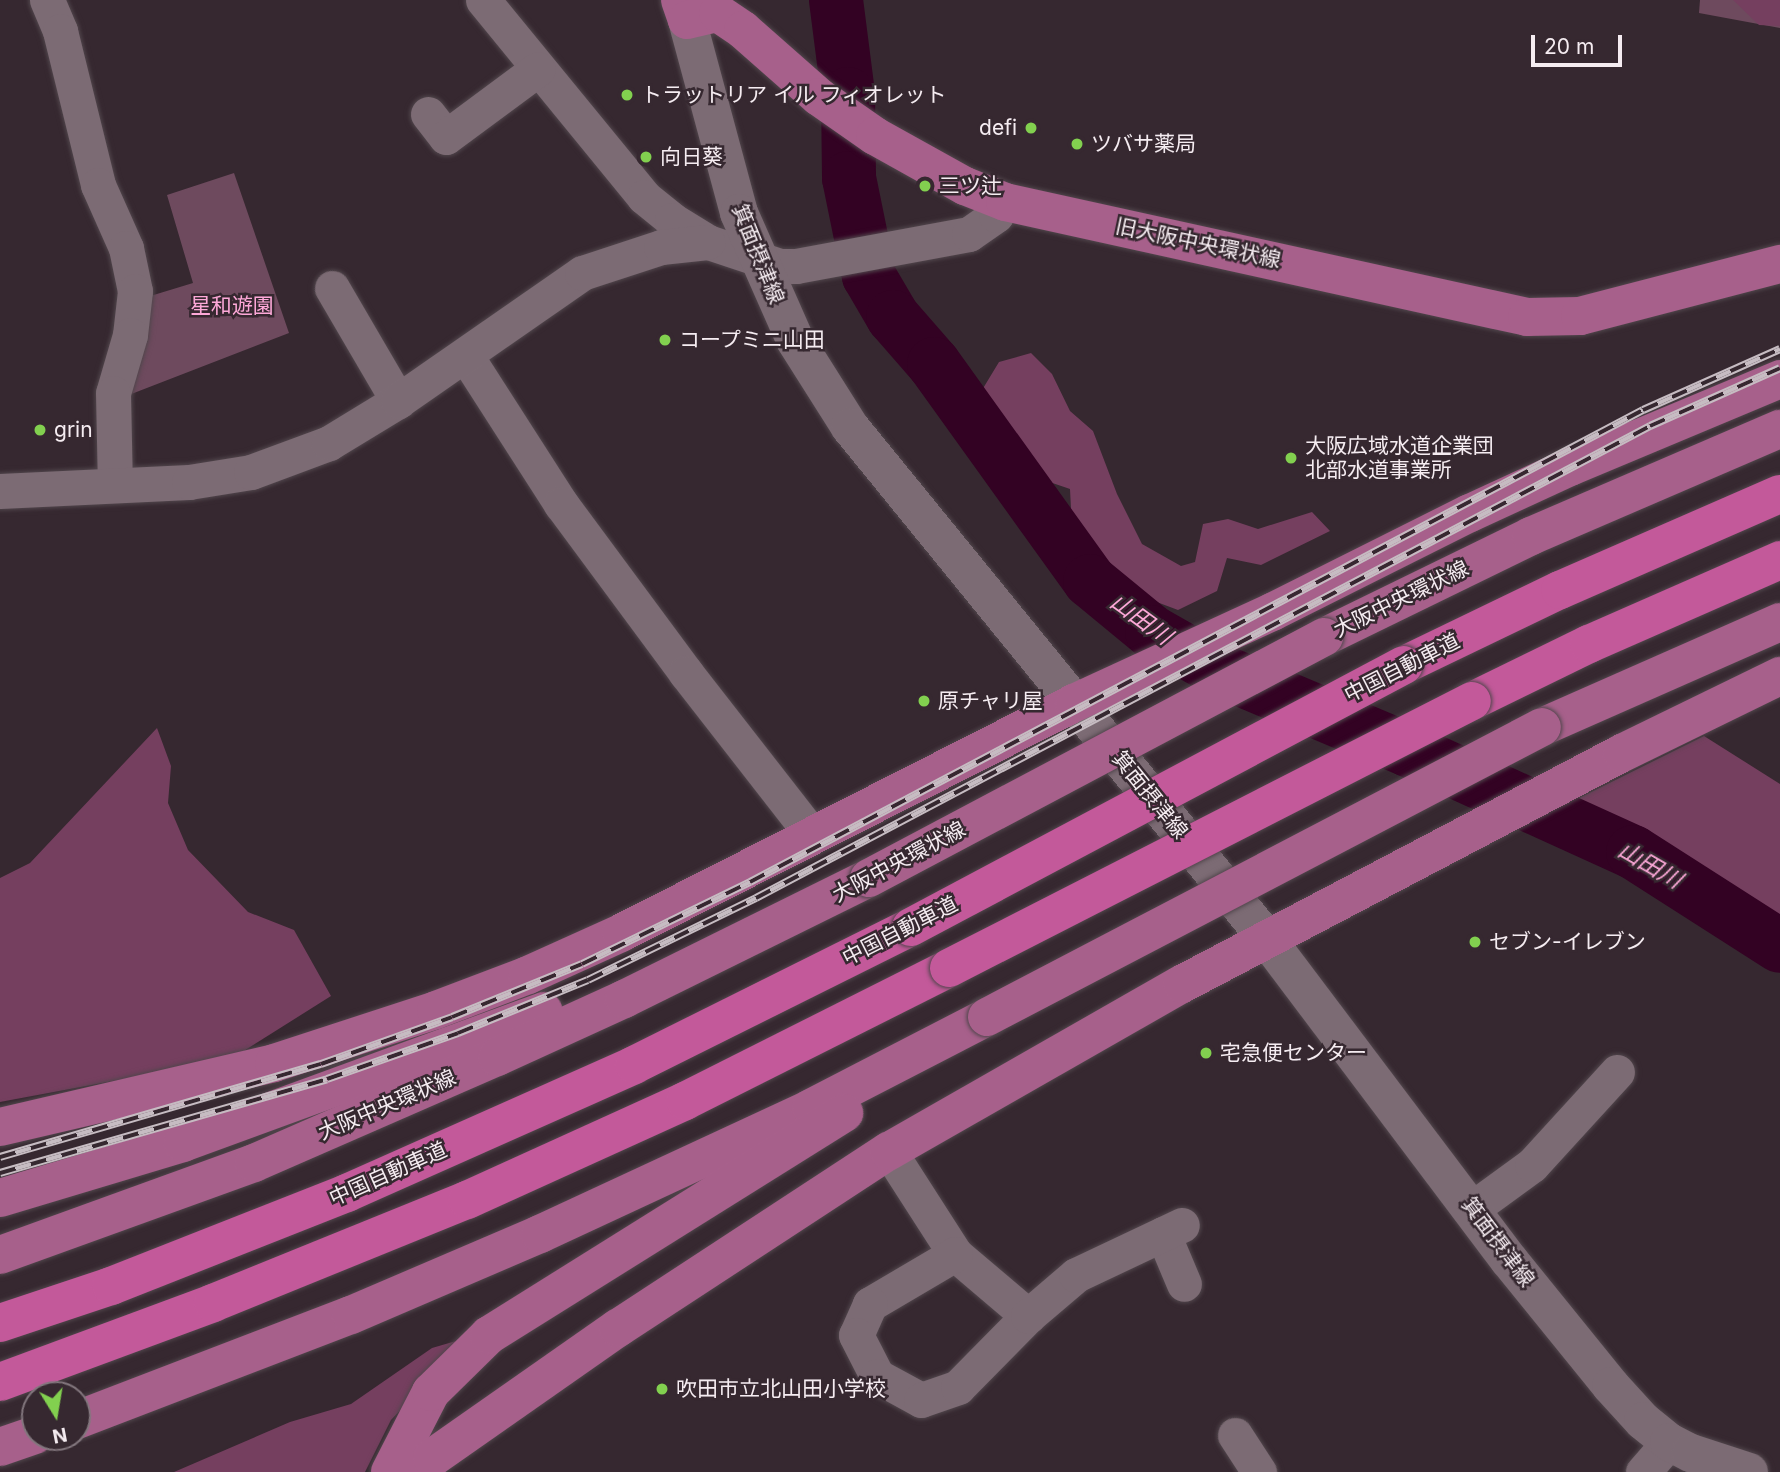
<!DOCTYPE html>
<meta charset="utf-8">
<style>
body{margin:0}
#map{position:relative;width:1780px;height:1472px;overflow:hidden;background:#362830;font-family:Inter,"Noto Sans JP",sans-serif}
div>[style]{position:absolute}
.green>*{inset:0;background:#6e4a5e}
.forest>*{inset:0;background:#753f5f}
.river>*{height:54px;margin:-27px;padding:0 27px;transform-origin:27px;border-radius:27px;background:#330223}
.roads{filter:drop-shadow(0 0 2px #51464c) drop-shadow(0 0 2px #51464c)}
.street>*{height:35px;margin:-17.5px;padding:0 17.5px;transform-origin:17.5px;border-radius:17.5px;background:#7c6b74}
.secondary>*{height:38px;margin:-19px;padding:0 19px;transform-origin:19px;border-radius:19px;background:#7c6b74}
.primary>*{height:38px;margin:-19px;padding:0 19px;transform-origin:19px;border-radius:19px;background:#a7608b}
.highway>*{height:38px;margin:-19px;padding:0 19px;transform-origin:19px;border-radius:19px;background:#c3599a}
.rail>*{height:8px;margin-top:-4px;transform-origin:0;background:repeating-linear-gradient(90deg,#362830 0 16px,#c6bcc2 0 32px);box-sizing:border-box;border-block:2px solid #c6bcc2}
.bridges{filter:drop-shadow(0 0 2px #51464c) drop-shadow(0 0 2px #51464c)}
.primary-bridge>*{height:38px;margin:-19px;padding:0 19px;transform-origin:19px;border-radius:19px;background:#a7608b}
.highway-bridge>*{height:38px;margin:-19px;padding:0 19px;transform-origin:19px;border-radius:19px;background:#c3599a}
.dots>*{width:19px;height:19px;translate:-50% -50%;box-sizing:border-box;border:4px solid #362830;border-radius:50%}
span{translate:-50% -50%;white-space:nowrap;text-align:center;line-height:1.15;-webkit-text-stroke:5px #362830;paint-order:stroke}
.poi-label{font-size:21px;color:#f5ecf1}
.left{translate:0 -50%;text-align:left}
.right{translate:-100% -50%;text-align:right}
.street-label{font-size:21px;color:#f5ecf1}
.park-label{font-size:21px;color:#fda8d8}
.water-label{font-size:23px;color:#fda8d8;font-style:italic}
.north{position:absolute;left:21px;top:1381px;width:70px;height:70px;box-sizing:border-box;background:#362830;border:2px solid #82767d;border-radius:50%;rotate:169deg;font-size:19px;font-weight:700;line-height:28px;text-align:center;color:#f5ecf1}
.north::after{content:'';display:block;margin:auto;width:24px;height:32px;background:#82d04f;clip-path:polygon(50% 0,100% 100%,50% 72%,0 100%)}
.scale{position:absolute;left:1531px;top:35px;width:91px;height:32px;box-sizing:border-box;border:4px solid #f5ecf1;border-top:0;padding-left:9px;font-size:21px;line-height:24px;white-space:nowrap;color:#f5ecf1;-webkit-text-stroke:5px #362830;paint-order:stroke}
</style>
<div id="map">
<div class="green">
<i style="clip-path:polygon(1700px 0,1780px 0,1780px 28px,1699px 13px)"></i>
<i style="clip-path:polygon(234px 173px,289px 333px,121px 398px,147px 297px,193px 283px,167px 195px)"></i>
</div>
<div class="forest">
<i style="clip-path:polygon(1733px 0,1780px 0,1780px 26px,1759px 25px)"></i>
<i style="clip-path:polygon(1031px 353px,1052px 374px,1070px 411px,1093px 431px,1117px 494px,1142px 544px,1181px 566px,1195px 562px,1203px 524px,1228px 519px,1258px 529px,1312px 512px,1330px 531px,1261px 565px,1227px 558px,1217px 591px,1178px 610px,1146px 598px,1104px 567px,1071px 509px,1070px 489px,1026px 474px,1009px 448px,1012px 431px,979px 395px,999px 362px)"></i>
<i style="clip-path:polygon(157px 728px,171px 766px,168px 803px,188px 850px,248px 912px,294px 930px,331px 996px,231px 1059px,0 1102px,0 878px,30px 863px)"></i>
<i style="clip-path:polygon(1704px 736px,1780px 784px,1780px 926px,1681px 863px,1569px 803px)"></i>
<i style="clip-path:polygon(456px 1341px,435px 1374px,391px 1420px,365px 1472px,174px 1472px,290px 1422px,351px 1404px,432px 1348px)"></i>
</div>
<div class="river">
<i style="left:836px;top:0;width:95px;rotate:82.7deg"></i>
<i style="left:848px;top:94px;width:84px;rotate:89.3deg"></i>
<i style="left:849px;top:178px;width:100px;rotate:78.5deg"></i>
<i style="left:869px;top:276px;width:48px;rotate:59.7deg"></i>
<i style="left:893px;top:317px;width:62px;rotate:48.9deg"></i>
<i style="left:934px;top:364px;width:267px;rotate:54.3deg"></i>
<i style="left:1090px;top:581px;width:80px;rotate:39.4deg"></i>
<i style="left:1152px;top:632px;width:79px;rotate:29.5deg"></i>
<i style="left:1221px;top:671px;width:203px;rotate:22.9deg"></i>
<i style="left:1408px;top:750px;width:247px;rotate:24.4deg"></i>
<i style="left:1633px;top:852px;width:174px;rotate:32.6deg"></i>
</div>
<div class="roads">
<div class="street">
<i style="left:47px;top:0;width:34px;rotate:67deg"></i>
<i style="left:60px;top:31px;width:159px;rotate:76.1deg"></i>
<i style="left:98px;top:185px;width:69px;rotate:66deg"></i>
<i style="left:126px;top:248px;width:44px;rotate:78.2deg"></i>
<i style="left:135px;top:291px;width:44px;rotate:96.5deg"></i>
<i style="left:130px;top:335px;width:60px;rotate:106.3deg"></i>
<i style="left:113px;top:393px;width:92px;rotate:88.8deg"></i>
<i style="left:483px;top:0;width:254px;rotate:50.7deg"></i>
<i style="left:644px;top:197px;width:36px;rotate:39deg"></i>
<i style="left:672px;top:220px;width:42px;rotate:31.4deg"></i>
<i style="left:708px;top:242px;width:76px;rotate:18.4deg"></i>
<i style="left:780px;top:266px;width:16px"></i>
<i style="left:796px;top:266px;width:176px;rotate:-10.5deg"></i>
<i style="left:969px;top:234px;width:33px;rotate:-35deg"></i>
<i style="left:996px;top:215px;width:16px;rotate:-55deg"></i>
<i style="left:428px;top:114px;width:29px;rotate:52deg"></i>
<i style="left:446px;top:137px;width:114px;rotate:-36.5deg"></i>
<i style="left:332px;top:288px;width:131px;rotate:59.7deg"></i>
<i style="left:466px;top:356px;width:176px;rotate:57.3deg"></i>
<i style="left:561px;top:504px;width:210px;rotate:53.5deg"></i>
<i style="left:686px;top:673px;width:205px;rotate:52.1deg"></i>
<i style="left:0;top:491px;width:189px;rotate:-2.7deg"></i>
<i style="left:189px;top:482px;width:63px;rotate:-9.2deg"></i>
<i style="left:251px;top:472px;width:83px;rotate:-20.4deg"></i>
<i style="left:329px;top:443px;width:81px;rotate:-31.3deg"></i>
<i style="left:398px;top:401px;width:224px;rotate:-34.8deg"></i>
<i style="left:582px;top:273px;width:83px;rotate:-18.2deg"></i>
<i style="left:661px;top:247px;width:47px;rotate:-6.1deg"></i>
<i style="left:889px;top:1151px;width:122px;rotate:57.3deg"></i>
<i style="left:955px;top:1254px;width:96px;rotate:40.3deg"></i>
<i style="left:1473px;top:1208px;width:73px;rotate:-36.1deg"></i>
<i style="left:1532px;top:1165px;width:126px;rotate:-47.6deg"></i>
<i style="left:1163px;top:1234px;width:54px;rotate:67.2deg"></i>
<i style="left:955px;top:1254px;width:99px;rotate:149.5deg"></i>
<i style="left:870px;top:1304px;width:34px;rotate:114deg"></i>
<i style="left:856px;top:1335px;width:46px;rotate:62.9deg"></i>
<i style="left:877px;top:1376px;width:50px;rotate:28.6deg"></i>
<i style="left:921px;top:1400px;width:39px;rotate:-19deg"></i>
<i style="left:958px;top:1387px;width:100px;rotate:-45.4deg"></i>
<i style="left:1028px;top:1316px;width:63px;rotate:-40.5deg"></i>
<i style="left:1076px;top:1275px;width:117px;rotate:-25.3deg"></i>
<i style="left:1235px;top:1435px;width:44px;rotate:57deg"></i>
<i style="left:1643px;top:1472px;width:40px;rotate:-49deg"></i>
</div>
<div class="secondary">
<i style="left:687px;top:20px;width:200px;rotate:74.9deg"></i>
<i style="left:739px;top:213px;width:139px;rotate:66.2deg"></i>
<i style="left:795px;top:340px;width:103px;rotate:57.7deg"></i>
<i style="left:850px;top:427px;width:660px;rotate:50.84deg"></i>
<i style="left:1267px;top:939px;width:402px;rotate:53deg"></i>
<i style="left:1509px;top:1260px;width:162px;rotate:51deg"></i>
<i style="left:1611px;top:1386px;width:47px;rotate:47.6deg"></i>
<i style="left:1643px;top:1421px;width:33px;rotate:39deg"></i>
<i style="left:1669px;top:1442px;width:25px;rotate:27deg"></i>
<i style="left:1691px;top:1453px;width:61px;rotate:18.1deg"></i>
</div>
<div class="primary">
<i style="left:680px;top:0;width:21px;rotate:71deg"></i>
<i style="left:687px;top:20px;width:32px;rotate:-13deg"></i>
<i style="left:718px;top:13px;width:30px;rotate:34deg"></i>
<i style="left:743px;top:30px;width:101px;rotate:41.4deg"></i>
<i style="left:819px;top:97px;width:68px;rotate:34.9deg"></i>
<i style="left:875px;top:136px;width:103px;rotate:29.1deg"></i>
<i style="left:965px;top:186px;width:43px;rotate:21.8deg"></i>
<i style="left:1005px;top:202px;width:535px;rotate:12.42deg"></i>
<i style="left:1527px;top:317px;width:53px;rotate:-1.1deg"></i>
<i style="left:1580px;top:316px;width:207px;rotate:-14.6deg"></i>
<i style="left:1324px;top:637px;width:230px;rotate:-26deg"></i>
<i style="left:1531px;top:536px;width:271px;rotate:-23.3deg"></i>
<i style="left:1542px;top:727px;width:260px;rotate:-23.8deg"></i>
<i style="left:0;top:1127px;width:281px;rotate:-13.1deg"></i>
<i style="left:274px;top:1063px;width:170px;rotate:-18.1deg"></i>
<i style="left:436px;top:1010px;width:98px;rotate:-20.8deg"></i>
<i style="left:528px;top:975px;width:102px;rotate:-24.3deg"></i>
<i style="left:621px;top:933px;width:508px;rotate:-26.92deg"></i>
<i style="left:1074px;top:703px;width:218px;rotate:-24.7deg"></i>
<i style="left:1272px;top:612px;width:221px;rotate:-26.6deg"></i>
<i style="left:1470px;top:513px;width:110px;rotate:-24.7deg"></i>
<i style="left:1570px;top:467px;width:228px;rotate:-22.7deg"></i>
<i style="left:0;top:1198px;width:191px;rotate:-16.7deg"></i>
<i style="left:183px;top:1143px;width:384px;rotate:-20.1deg"></i>
<i style="left:0;top:1255px;width:270px;rotate:-19.9deg"></i>
<i style="left:254px;top:1163px;width:265px;rotate:-23.6deg"></i>
<i style="left:497px;top:1057px;width:140px;rotate:-24.5deg"></i>
<i style="left:624px;top:999px;width:273px;rotate:-26.3deg"></i>
<i style="left:77px;top:1420px;width:293px;rotate:-21deg"></i>
<i style="left:351px;top:1315px;width:206px;rotate:-23.2deg"></i>
<i style="left:540px;top:1234px;width:299px;rotate:-24.9deg"></i>
<i style="left:811px;top:1108px;width:198px;rotate:-27.3deg"></i>
<i style="left:0;top:1447px;width:37px;rotate:-19deg"></i>
<i style="left:390px;top:1472px;width:90px;rotate:-62.9deg"></i>
<i style="left:431px;top:1392px;width:81px;rotate:-44.5deg"></i>
<i style="left:489px;top:1335px;width:419px;rotate:-32deg"></i>
<i style="left:418px;top:1472px;width:20px;rotate:-45deg"></i>
<i style="left:432px;top:1458px;width:227px;rotate:-35deg"></i>
<i style="left:618px;top:1328px;width:324px;rotate:-33.2deg"></i>
<i style="left:889px;top:1151px;width:337px;rotate:-29.7deg"></i>
<i style="left:1182px;top:984px;width:497px;rotate:-27.7deg"></i>
<i style="left:1622px;top:753px;width:176px;rotate:-26deg"></i>
</div>
<div class="highway">
<i style="left:1404px;top:665px;width:173px;rotate:-25.7deg"></i>
<i style="left:1560px;top:590px;width:240px;rotate:-23.6deg"></i>
<i style="left:1472px;top:701px;width:130px;rotate:-26deg"></i>
<i style="left:1589px;top:644px;width:209px;rotate:-23.7deg"></i>
<i style="left:0;top:1323px;width:117px;rotate:-18.4deg"></i>
<i style="left:111px;top:1286px;width:254px;rotate:-21.5deg"></i>
<i style="left:347px;top:1193px;width:314px;rotate:-24deg"></i>
<i style="left:634px;top:1065px;width:309px;rotate:-26.5deg"></i>
<i style="left:0;top:1382px;width:227px;rotate:-20.3deg"></i>
<i style="left:213px;top:1303px;width:274px;rotate:-22.1deg"></i>
<i style="left:467px;top:1200px;width:239px;rotate:-24.4deg"></i>
<i style="left:685px;top:1101px;width:296px;rotate:-26.7deg"></i>
</div>
</div>
<div class="rail">
<i style="left:0;top:1157px;width:334px;rotate:-16.2deg"></i>
<i style="left:321px;top:1064px;width:139px;rotate:-19.7deg"></i>
<i style="left:452px;top:1017px;width:140px;rotate:-22.2deg"></i>
<i style="left:582px;top:964px;width:187px;rotate:-26deg"></i>
<i style="left:750px;top:882px;width:1010px;rotate:-27.86deg"></i>
<i style="left:1643px;top:410px;width:150px;rotate:-24deg"></i>
<i style="left:0;top:1173px;width:340px;rotate:-16deg"></i>
<i style="left:327px;top:1079px;width:139px;rotate:-19.3deg"></i>
<i style="left:458px;top:1033px;width:140px;rotate:-22.2deg"></i>
<i style="left:588px;top:980px;width:187px;rotate:-26deg"></i>
<i style="left:756px;top:898px;width:1011px;rotate:-27.83deg"></i>
<i style="left:1650px;top:426px;width:142px;rotate:-24deg"></i>
</div>
<div class="bridges">
<div class="primary-bridge">
<i style="left:869px;top:878px;width:515px;rotate:-27.91deg"></i>
<i style="left:987px;top:1017px;width:626px;rotate:-27.59deg"></i>
</div>
<div class="highway-bridge">
<i style="left:911px;top:927px;width:558px;rotate:-27.99deg"></i>
<i style="left:949px;top:968px;width:587px;rotate:-27.05deg"></i>
</div>
</div>
<div class="dots">
<i style="left:627px;top:95px;background:#82d04f"></i>
<i style="left:1031px;top:128px;background:#82d04f"></i>
<i style="left:1077px;top:144px;background:#82d04f"></i>
<i style="left:646px;top:157px;background:#82d04f"></i>
<i style="left:925px;top:186px;background:#82d04f"></i>
<i style="left:665px;top:340px;background:#82d04f"></i>
<i style="left:40px;top:430px;background:#82d04f"></i>
<i style="left:1291px;top:458px;background:#82d04f"></i>
<i style="left:924px;top:701px;background:#82d04f"></i>
<i style="left:1475px;top:942px;background:#82d04f"></i>
<i style="left:1206px;top:1053px;background:#82d04f"></i>
<i style="left:662px;top:1389px;background:#82d04f"></i>
</div>
<div class="poi-label">
<span class="left" style="left:641px;top:95px">トラットリア イル フィオレット</span>
<span class="right" style="left:1017px;top:128px">defi</span>
<span class="left" style="left:1091px;top:144px">ツバサ薬局</span>
<span class="left" style="left:660px;top:157px">向日葵</span>
<span class="left" style="left:939px;top:186px">三ツ辻</span>
<span class="left" style="left:679px;top:340px">コープミニ山田</span>
<span class="left" style="left:54px;top:430px">grin</span>
<span class="left" style="left:1305px;top:458px">大阪広域水道企業団<br>北部水道事業所</span>
<span class="left" style="left:938px;top:701px">原チャリ屋</span>
<span class="left" style="left:1489px;top:942px">セブン-イレブン</span>
<span class="left" style="left:1220px;top:1053px">宅急便センター</span>
<span class="left" style="left:676px;top:1389px">吹田市立北山田小学校</span>
</div>
<div class="street-label">
<span style="left:1198px;top:243px;rotate:12deg">旧大阪中央環状線</span>
<span style="left:758px;top:254px;rotate:68deg">箕面摂津線</span>
<span style="left:1401px;top:599px;rotate:-26deg">大阪中央環状線</span>
<span style="left:1402px;top:668px;rotate:-27deg">中国自動車道</span>
<span style="left:1150px;top:795px;rotate:51deg">箕面摂津線</span>
<span style="left:899px;top:862px;rotate:-28deg">大阪中央環状線</span>
<span style="left:900px;top:931px;rotate:-27deg">中国自動車道</span>
<span style="left:387px;top:1105px;rotate:-23deg">大阪中央環状線</span>
<span style="left:388px;top:1174px;rotate:-24deg">中国自動車道</span>
<span style="left:1498px;top:1242px;rotate:53deg">箕面摂津線</span>
</div>
<div class="park-label">
<span style="left:232px;top:306px">星和遊園</span>
</div>
<div class="water-label">
<span style="left:1141px;top:619px;rotate:36deg">山田川</span>
<span style="left:1650px;top:865px;rotate:30deg">山田川</span>
</div>
<div class="north">N</div>
<div class="scale">20 m</div>
</div>
